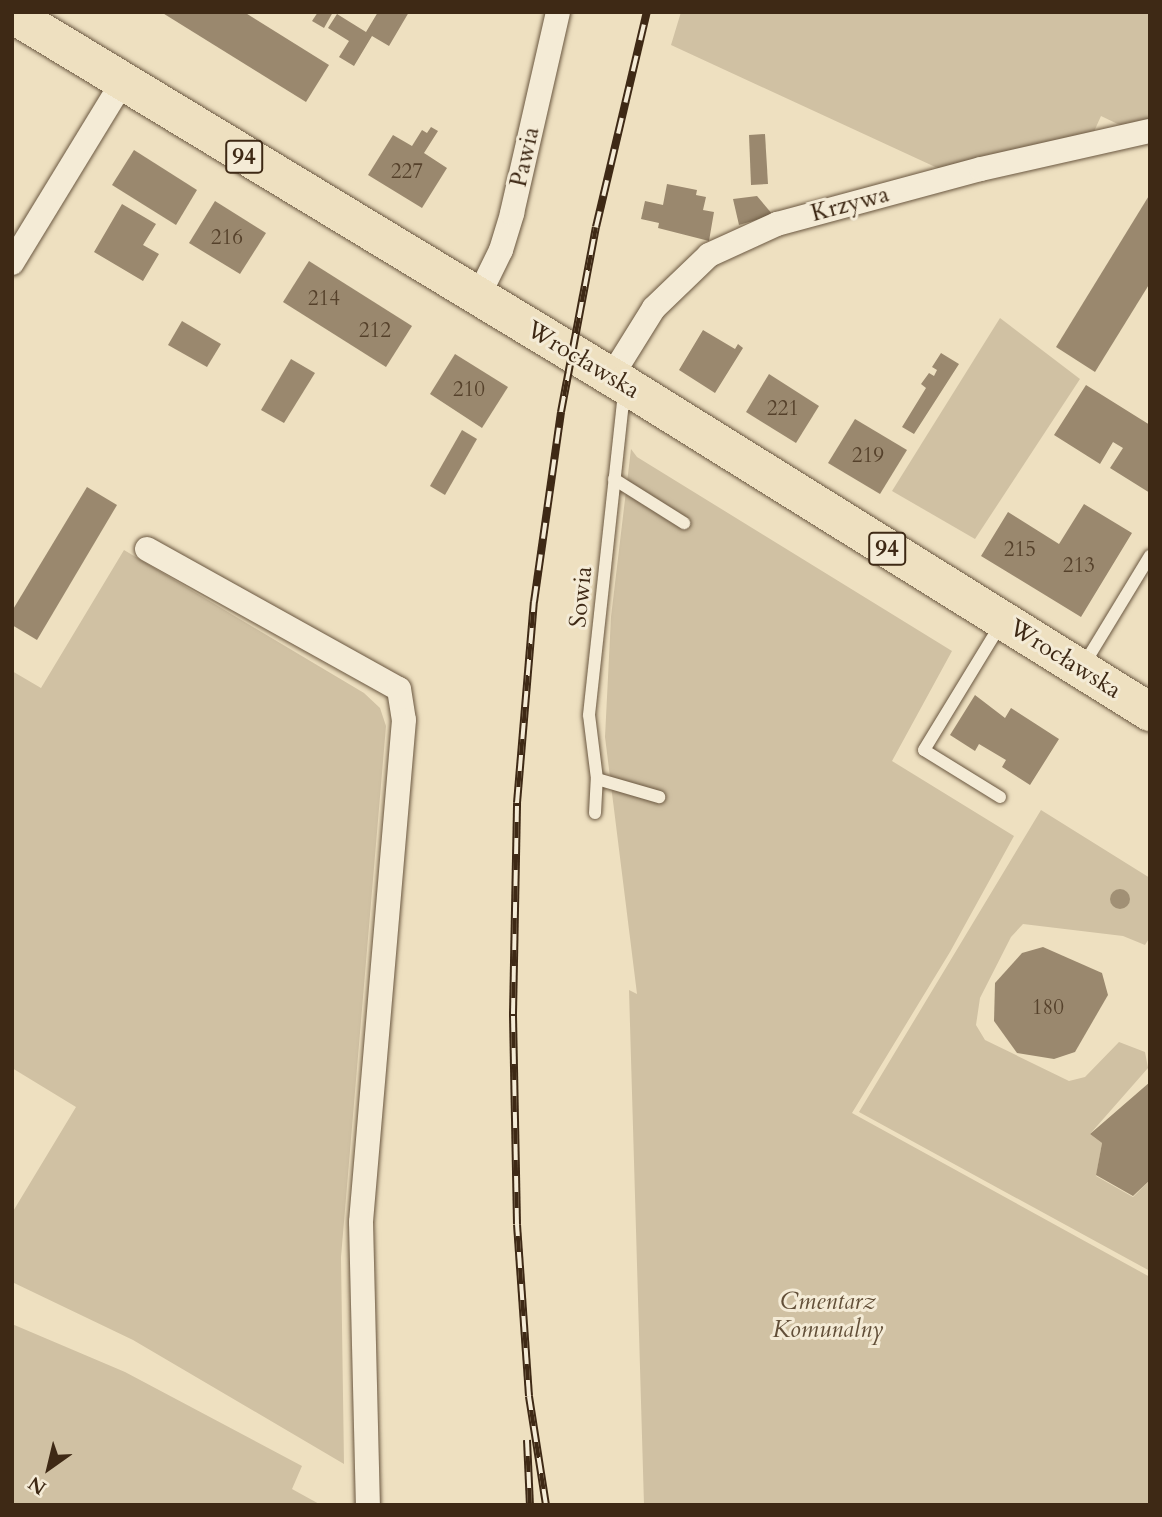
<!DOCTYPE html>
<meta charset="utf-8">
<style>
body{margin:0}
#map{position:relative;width:1162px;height:1517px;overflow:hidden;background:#eee0c0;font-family:Cardo,serif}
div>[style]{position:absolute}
.green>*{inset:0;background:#d0c1a3}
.building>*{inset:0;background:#9a886e}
.roads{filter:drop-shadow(0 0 2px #6a5740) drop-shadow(0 0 2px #6a5740)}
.lane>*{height:12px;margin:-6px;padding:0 6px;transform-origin:6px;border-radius:6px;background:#f4ebd6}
.street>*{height:24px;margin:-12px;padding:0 12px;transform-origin:12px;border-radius:12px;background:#f4ebd6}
.primary>*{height:38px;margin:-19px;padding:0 19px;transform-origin:19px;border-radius:19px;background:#eee0c0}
.rail>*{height:8px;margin-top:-4px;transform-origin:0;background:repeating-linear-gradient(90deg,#f4ebd6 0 16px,#3e2915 0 32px);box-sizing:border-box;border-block:2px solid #3e2915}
.trees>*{width:20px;height:20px;margin:-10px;border-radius:50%;background:#a19075}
span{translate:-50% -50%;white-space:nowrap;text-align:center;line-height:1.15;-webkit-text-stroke:6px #f4ebd6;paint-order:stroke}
.number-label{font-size:21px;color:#55412b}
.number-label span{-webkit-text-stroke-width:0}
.shield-label span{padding:2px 5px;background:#f4ebd6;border:2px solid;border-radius:5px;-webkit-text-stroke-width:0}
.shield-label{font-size:23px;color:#3e2915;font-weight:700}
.street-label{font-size:24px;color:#3e2915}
.park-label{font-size:24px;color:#624f38;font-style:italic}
.frame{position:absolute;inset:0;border:14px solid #3e2915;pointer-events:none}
.north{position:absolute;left:14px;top:1433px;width:70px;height:70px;-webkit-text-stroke:5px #f4ebd6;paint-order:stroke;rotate:214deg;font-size:19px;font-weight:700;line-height:28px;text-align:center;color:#3e2915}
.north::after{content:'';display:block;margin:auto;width:24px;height:32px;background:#3e2915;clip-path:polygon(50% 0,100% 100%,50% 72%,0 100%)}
</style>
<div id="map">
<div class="green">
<i style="clip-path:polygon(681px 12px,1150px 12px,1150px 121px,1124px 127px,1101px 116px,1092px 136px,944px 171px,671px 45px)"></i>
<i style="clip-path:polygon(1000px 318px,1080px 379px,975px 539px,892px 491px)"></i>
<i style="clip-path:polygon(631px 449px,637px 457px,952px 651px,892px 761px,1014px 836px,950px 952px,852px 1113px,1150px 1277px,1150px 1505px,644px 1505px,629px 990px,637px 994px,605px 737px,611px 617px)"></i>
<i style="clip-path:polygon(124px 550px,364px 693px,380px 708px,386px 726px,341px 1257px,344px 1464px,133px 1340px,12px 1282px,12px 1213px,76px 1107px,12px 1068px,12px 671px,41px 688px)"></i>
<i style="clip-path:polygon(1041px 810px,1150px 878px,1150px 937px,1145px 945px,1123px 936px,1023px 924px,1011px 937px,980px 998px,976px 1025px,985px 1040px,1069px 1081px,1085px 1077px,1119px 1042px,1145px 1052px,1148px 1068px,1090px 1134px,1102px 1143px,1096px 1176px,1133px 1197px,1150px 1180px,1150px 1271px,859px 1112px)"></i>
<i style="clip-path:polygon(12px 1324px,125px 1372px,302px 1466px,292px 1489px,321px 1505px,12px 1505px)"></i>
</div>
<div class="building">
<i style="clip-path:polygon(161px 12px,244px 12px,329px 65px,306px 102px)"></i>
<i style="clip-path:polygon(318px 12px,333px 12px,324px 28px,312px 21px)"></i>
<i style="clip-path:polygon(378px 12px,409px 12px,389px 46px,372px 36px,354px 66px,339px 57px,349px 41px,328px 28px,337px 14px,366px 32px)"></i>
<i style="clip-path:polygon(431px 127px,438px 131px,424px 153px,447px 168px,422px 208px,368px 175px,393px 135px,412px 146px,422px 130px,427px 133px)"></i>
<i style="clip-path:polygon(765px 134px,768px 184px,751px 185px,749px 135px)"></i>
<i style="clip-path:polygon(134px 150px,197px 190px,176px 225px,112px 185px)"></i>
<i style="clip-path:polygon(667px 184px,697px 190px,696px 195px,706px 197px,703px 210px,714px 212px,709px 241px,658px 228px,659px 223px,641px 219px,645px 201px,663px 205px)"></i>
<i style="clip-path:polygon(1150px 194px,1150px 283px,1095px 372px,1056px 347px)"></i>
<i style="clip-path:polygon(757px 196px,773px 215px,739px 225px,733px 199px)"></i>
<i style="clip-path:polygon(215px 201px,266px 233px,240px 274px,189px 243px)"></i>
<i style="clip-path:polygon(122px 204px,156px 224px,143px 245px,159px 254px,143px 281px,94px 252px)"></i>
<i style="clip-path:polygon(309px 261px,412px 326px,386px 367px,283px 302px)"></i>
<i style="clip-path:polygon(182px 321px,221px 344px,207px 367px,168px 345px)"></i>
<i style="clip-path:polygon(703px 330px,735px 349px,738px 344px,743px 348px,715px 393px,679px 370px)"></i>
<i style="clip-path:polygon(941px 353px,959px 364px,914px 434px,902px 427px,926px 388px,921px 384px,929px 373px,934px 376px,937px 370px,932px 367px)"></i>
<i style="clip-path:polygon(455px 354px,508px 387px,482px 428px,430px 394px)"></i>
<i style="clip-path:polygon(291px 359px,315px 373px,284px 423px,261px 410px)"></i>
<i style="clip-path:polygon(769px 374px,819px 406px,796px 443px,746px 412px)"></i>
<i style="clip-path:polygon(1086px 385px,1150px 425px,1150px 493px,1110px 468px,1123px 448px,1113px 442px,1100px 464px,1054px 435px)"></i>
<i style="clip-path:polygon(855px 419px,907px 450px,880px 494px,828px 463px)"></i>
<i style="clip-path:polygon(462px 430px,477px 439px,445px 495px,430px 486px)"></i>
<i style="clip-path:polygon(87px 487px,117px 505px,37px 640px,12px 625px,12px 611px)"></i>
<i style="clip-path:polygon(1084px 504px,1132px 533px,1081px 617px,981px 556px,1008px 512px,1059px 544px)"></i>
<i style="clip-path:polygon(975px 695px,1005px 718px,1011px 708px,1059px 739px,1030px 785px,1002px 767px,1006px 760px,979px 744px,975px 751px,950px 735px)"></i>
<i style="clip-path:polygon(1043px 947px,1102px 973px,1108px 995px,1075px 1052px,1054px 1059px,1017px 1053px,994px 1021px,995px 983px,1022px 953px)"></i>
<i style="clip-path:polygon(1150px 1082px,1150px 1180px,1133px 1196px,1096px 1175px,1102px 1143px,1090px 1134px)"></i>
</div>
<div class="roads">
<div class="lane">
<i style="left:614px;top:479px;width:83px;rotate:32.2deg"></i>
<i style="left:1083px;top:666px;width:129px;rotate:-58.7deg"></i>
<i style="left:597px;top:779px;width:65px;rotate:16.2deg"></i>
<i style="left:1000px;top:797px;width:89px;rotate:-148.3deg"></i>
<i style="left:924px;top:750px;width:148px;rotate:-58.6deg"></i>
<i style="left:595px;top:813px;width:34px;rotate:-87deg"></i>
<i style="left:597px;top:779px;width:64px;rotate:-97.1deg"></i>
<i style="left:589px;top:715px;width:325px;rotate:-83.8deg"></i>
</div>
<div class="street">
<i style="left:12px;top:263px;width:211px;rotate:-58.6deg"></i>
<i style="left:478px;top:297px;width:52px;rotate:-63.9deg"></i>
<i style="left:501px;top:250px;width:39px;rotate:-73deg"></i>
<i style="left:512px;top:213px;width:206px;rotate:-77.1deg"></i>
<i style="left:611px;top:377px;width:81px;rotate:-58.1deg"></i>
<i style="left:654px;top:308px;width:76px;rotate:-43.9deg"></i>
<i style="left:709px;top:255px;width:75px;rotate:-24.5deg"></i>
<i style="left:777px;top:224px;width:211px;rotate:-15.1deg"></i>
<i style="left:981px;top:169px;width:173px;rotate:-12.7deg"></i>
<i style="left:147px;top:549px;width:288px;rotate:29.1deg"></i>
<i style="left:399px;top:689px;width:31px;rotate:81deg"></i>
<i style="left:404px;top:720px;width:504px;rotate:94.9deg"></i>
<i style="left:361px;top:1222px;width:283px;rotate:88.6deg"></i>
</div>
<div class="primary">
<i style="left:12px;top:14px;width:717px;rotate:31.18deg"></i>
<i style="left:625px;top:385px;width:619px;rotate:31.92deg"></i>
</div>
</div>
<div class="rail">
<i style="left:527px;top:1440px;width:65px;rotate:87.4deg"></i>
<i style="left:546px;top:1505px;width:110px;rotate:-98.9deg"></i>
<i style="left:529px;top:1396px;width:172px;rotate:-94deg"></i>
<i style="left:517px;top:1224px;width:210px;rotate:-91.1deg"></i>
<i style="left:513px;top:1014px;width:211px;rotate:-88.9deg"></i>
<i style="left:517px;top:803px;width:202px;rotate:-85.2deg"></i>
<i style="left:534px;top:602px;width:192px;rotate:-81.9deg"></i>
<i style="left:561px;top:412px;width:188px;rotate:-79.3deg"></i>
<i style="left:596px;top:227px;width:221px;rotate:-76.7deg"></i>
</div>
<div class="trees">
<i style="left:1120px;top:899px"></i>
</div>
<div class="number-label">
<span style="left:407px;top:172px">227</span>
<span style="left:227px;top:238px">216</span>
<span style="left:324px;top:299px">214</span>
<span style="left:375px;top:331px">212</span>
<span style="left:469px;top:390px">210</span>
<span style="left:783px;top:409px">221</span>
<span style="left:868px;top:456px">219</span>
<span style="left:1020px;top:550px">215</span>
<span style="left:1079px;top:566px">213</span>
<span style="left:1048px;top:1008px">180</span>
</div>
<div class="shield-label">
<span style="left:244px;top:157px">94</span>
<span style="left:887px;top:549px">94</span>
</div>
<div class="street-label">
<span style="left:525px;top:157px;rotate:-77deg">Pawia</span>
<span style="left:850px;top:204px;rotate:-15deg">Krzywa</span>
<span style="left:583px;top:360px;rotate:31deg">Wrocławska</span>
<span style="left:581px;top:597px;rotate:-84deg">Sowia</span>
<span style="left:1065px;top:659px;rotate:32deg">Wrocławska</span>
</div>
<div class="park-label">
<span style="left:828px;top:1316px">Cmentarz<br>Komunalny</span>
</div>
<div class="frame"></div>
<div class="north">N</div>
</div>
